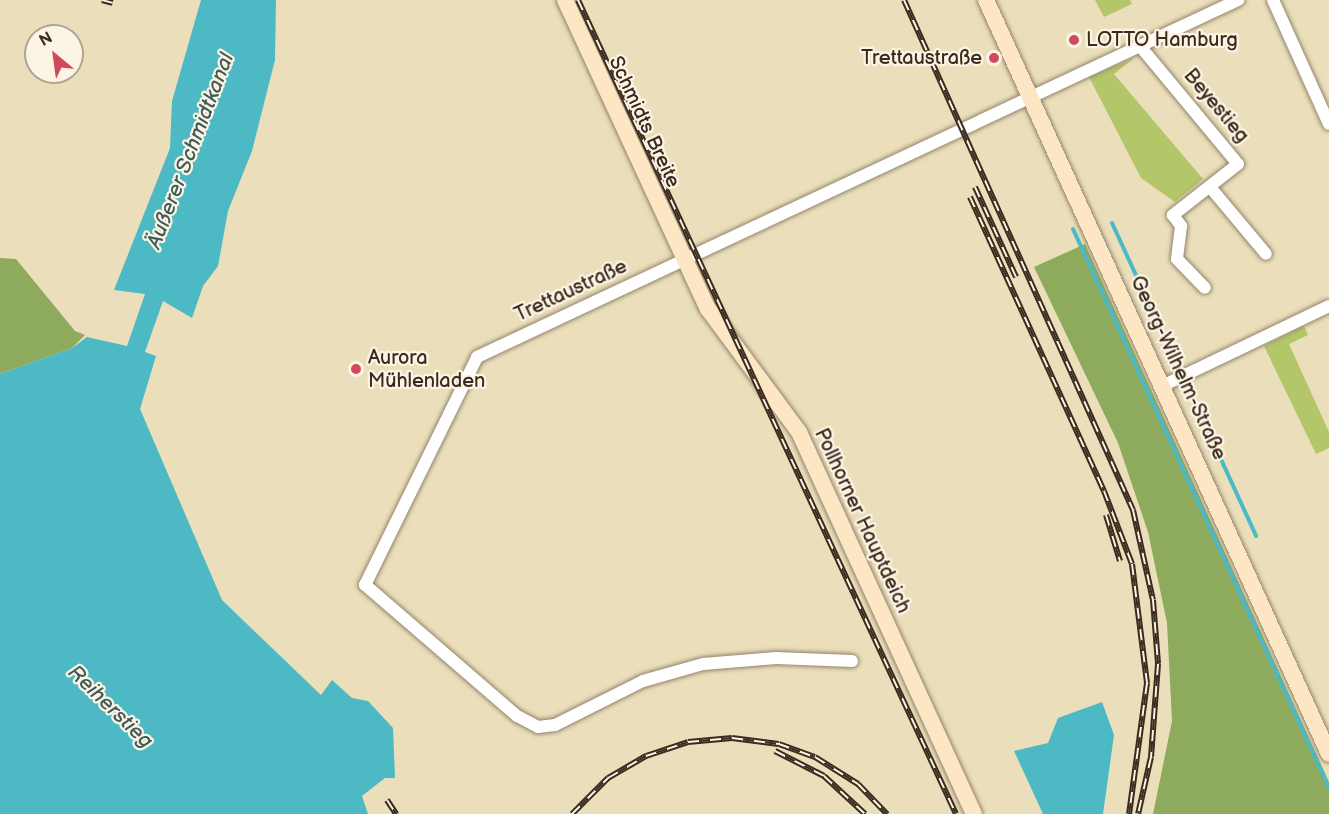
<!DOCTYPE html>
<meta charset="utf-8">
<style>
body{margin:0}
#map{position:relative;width:1329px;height:814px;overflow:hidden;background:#ebdfbb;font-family:"Balsamiq Sans",sans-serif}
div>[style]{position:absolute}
.green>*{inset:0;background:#b3c669}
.forest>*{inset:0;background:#8eab5d}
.water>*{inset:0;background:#4cb9c5}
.stream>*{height:4px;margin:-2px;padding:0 2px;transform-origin:2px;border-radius:2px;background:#4cb9c5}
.roads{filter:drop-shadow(0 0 2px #93846c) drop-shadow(0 0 2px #93846c)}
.street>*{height:12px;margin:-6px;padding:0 6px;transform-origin:6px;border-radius:6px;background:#fff}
.secondary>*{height:16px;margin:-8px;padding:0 8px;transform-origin:8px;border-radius:8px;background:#fce6c4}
.rail>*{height:6px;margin-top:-3px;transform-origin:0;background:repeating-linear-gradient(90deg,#fcf5e5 0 11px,#3b2a1e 0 22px);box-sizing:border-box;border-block:2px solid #3b2a1e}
.dots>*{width:16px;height:16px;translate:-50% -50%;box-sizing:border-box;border:3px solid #fcf5e5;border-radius:50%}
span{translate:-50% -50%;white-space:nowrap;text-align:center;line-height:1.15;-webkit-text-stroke:4.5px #fcf5e5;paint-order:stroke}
.poi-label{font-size:20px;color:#3b2a1e}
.left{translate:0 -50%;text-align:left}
.right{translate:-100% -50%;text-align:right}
.street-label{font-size:20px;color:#3b2a1e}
.water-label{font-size:21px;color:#415c58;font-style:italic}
.north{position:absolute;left:24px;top:24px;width:60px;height:60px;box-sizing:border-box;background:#fcf5e5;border:2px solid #afa495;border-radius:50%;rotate:331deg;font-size:16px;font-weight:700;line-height:24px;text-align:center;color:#3b2a1e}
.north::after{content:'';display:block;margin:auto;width:21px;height:27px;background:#d1495b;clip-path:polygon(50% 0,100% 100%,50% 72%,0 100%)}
</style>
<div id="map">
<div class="green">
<i style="clip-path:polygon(1095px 0,1130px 0,1132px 4px,1104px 17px)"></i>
<i style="clip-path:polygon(1134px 58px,1114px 74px,1203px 179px,1175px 202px,1141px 178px,1089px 77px)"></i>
<i style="clip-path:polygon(1304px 326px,1308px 335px,1289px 344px,1329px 432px,1329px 448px,1316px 454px,1264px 346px)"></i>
</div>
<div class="forest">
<i style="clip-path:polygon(1085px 244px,1329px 782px,1329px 814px,1153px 814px,1172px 721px,1167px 623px,1148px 532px,1118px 443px,1034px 267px)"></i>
<i style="clip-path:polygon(0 258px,16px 259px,75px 331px,85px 335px,72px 348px,0 374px)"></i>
</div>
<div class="water">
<i style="clip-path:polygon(201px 0,276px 0,275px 60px,252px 151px,228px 211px,218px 266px,203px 286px,192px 318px,163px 301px,145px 352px,156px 356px,140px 409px,222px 600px,321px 695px,332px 680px,352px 698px,368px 701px,393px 728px,395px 778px,385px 778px,362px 796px,368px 814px,0 814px,0 374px,72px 348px,87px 337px,127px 346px,145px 294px,114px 290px,170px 148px,172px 101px)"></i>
<i style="clip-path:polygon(1102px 702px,1114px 735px,1103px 814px,1043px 814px,1014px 751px,1048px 743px,1058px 718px)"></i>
</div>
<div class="stream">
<i style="left:1112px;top:223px;width:155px;rotate:65.3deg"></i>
<i style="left:1073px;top:229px;width:615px;rotate:65.39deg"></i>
<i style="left:1187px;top:385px;width:166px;rotate:65.4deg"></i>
</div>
<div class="roads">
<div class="street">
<i style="left:1273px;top:0;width:136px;rotate:65.7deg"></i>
<i style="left:1140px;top:46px;width:153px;rotate:50.3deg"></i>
<i style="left:1238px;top:164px;width:83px;rotate:141.9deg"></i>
<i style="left:1173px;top:215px;width:14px;rotate:54deg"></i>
<i style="left:1181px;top:226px;width:33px;rotate:97deg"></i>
<i style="left:1177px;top:259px;width:40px;rotate:46deg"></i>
<i style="left:1210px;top:187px;width:87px;rotate:50.1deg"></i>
<i style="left:1162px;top:386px;width:185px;rotate:-25.6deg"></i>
<i style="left:852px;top:661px;width:76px;rotate:-177.7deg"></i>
<i style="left:776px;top:658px;width:73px;rotate:175.3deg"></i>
<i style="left:703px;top:664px;width:62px;rotate:164.2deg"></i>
<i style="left:643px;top:681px;width:98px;rotate:153.4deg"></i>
<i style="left:555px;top:725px;width:17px;rotate:173deg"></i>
<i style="left:538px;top:727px;width:24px;rotate:-152deg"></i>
<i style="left:517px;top:716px;width:201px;rotate:-139.2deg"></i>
<i style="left:365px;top:585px;width:254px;rotate:-63.8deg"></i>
<i style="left:477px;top:357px;width:841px;rotate:-25.13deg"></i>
</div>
<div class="secondary">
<i style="left:565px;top:0;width:340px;rotate:65.2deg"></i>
<i style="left:708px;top:309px;width:153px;rotate:53.5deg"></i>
<i style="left:799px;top:432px;width:420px;rotate:65.4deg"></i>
<i style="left:986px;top:0;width:828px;rotate:65.54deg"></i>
</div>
</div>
<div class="rail">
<i style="left:102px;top:0;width:11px;rotate:15deg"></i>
<i style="left:578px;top:0;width:897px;rotate:65.09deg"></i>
<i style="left:904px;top:0;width:559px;rotate:65.82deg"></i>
<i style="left:1133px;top:510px;width:92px;rotate:77.5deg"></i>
<i style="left:1153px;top:600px;width:64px;rotate:85.5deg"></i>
<i style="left:1158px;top:664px;width:93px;rotate:94.3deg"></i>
<i style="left:1151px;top:757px;width:58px;rotate:102.8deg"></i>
<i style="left:975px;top:187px;width:99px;rotate:65.5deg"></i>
<i style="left:970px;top:197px;width:323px;rotate:65.5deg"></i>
<i style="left:1104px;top:491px;width:78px;rotate:69deg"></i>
<i style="left:1132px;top:564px;width:120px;rotate:82.8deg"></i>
<i style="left:1147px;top:683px;width:132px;rotate:97.8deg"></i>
<i style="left:1106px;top:515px;width:48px;rotate:73.1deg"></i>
<i style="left:775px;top:751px;width:55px;rotate:27deg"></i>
<i style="left:824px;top:776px;width:56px;rotate:42.8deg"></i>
<i style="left:387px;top:800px;width:17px;rotate:57deg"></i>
<i style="left:572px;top:814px;width:51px;rotate:-45deg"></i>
<i style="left:608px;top:778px;width:44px;rotate:-30.1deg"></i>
<i style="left:646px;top:756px;width:44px;rotate:-18.4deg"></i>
<i style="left:688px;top:742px;width:44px;rotate:-5.2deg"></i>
<i style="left:732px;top:738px;width:47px;rotate:7.3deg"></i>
<i style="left:779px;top:744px;width:38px;rotate:20deg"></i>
<i style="left:815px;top:757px;width:51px;rotate:32.1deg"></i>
<i style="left:858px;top:784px;width:42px;rotate:46deg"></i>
</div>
<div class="dots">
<i style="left:1074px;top:40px;background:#d1495b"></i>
<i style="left:994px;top:58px;background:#d1495b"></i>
<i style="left:356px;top:369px;background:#d1495b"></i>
</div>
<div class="poi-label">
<span class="left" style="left:1086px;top:40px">LOTTO Hamburg</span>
<span class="right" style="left:982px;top:58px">Trettaustraße</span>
<span class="left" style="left:368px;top:370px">Aurora<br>Mühlenladen</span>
</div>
<div class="street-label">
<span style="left:1216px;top:106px;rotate:50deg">Beyestieg</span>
<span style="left:644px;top:122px;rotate:65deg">Schmidts Breite</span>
<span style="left:571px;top:291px;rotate:-25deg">Trettaustraße</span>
<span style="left:1178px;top:368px;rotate:65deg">Georg-Wilhelm-Straße</span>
<span style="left:862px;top:521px;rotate:65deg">Pollhorner Hauptdeich</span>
</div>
<div class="water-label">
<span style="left:191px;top:151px;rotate:-69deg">Äußerer Schmidtkanal</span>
<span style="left:110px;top:707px;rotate:44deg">Reiherstieg</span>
</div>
<div class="north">N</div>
</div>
